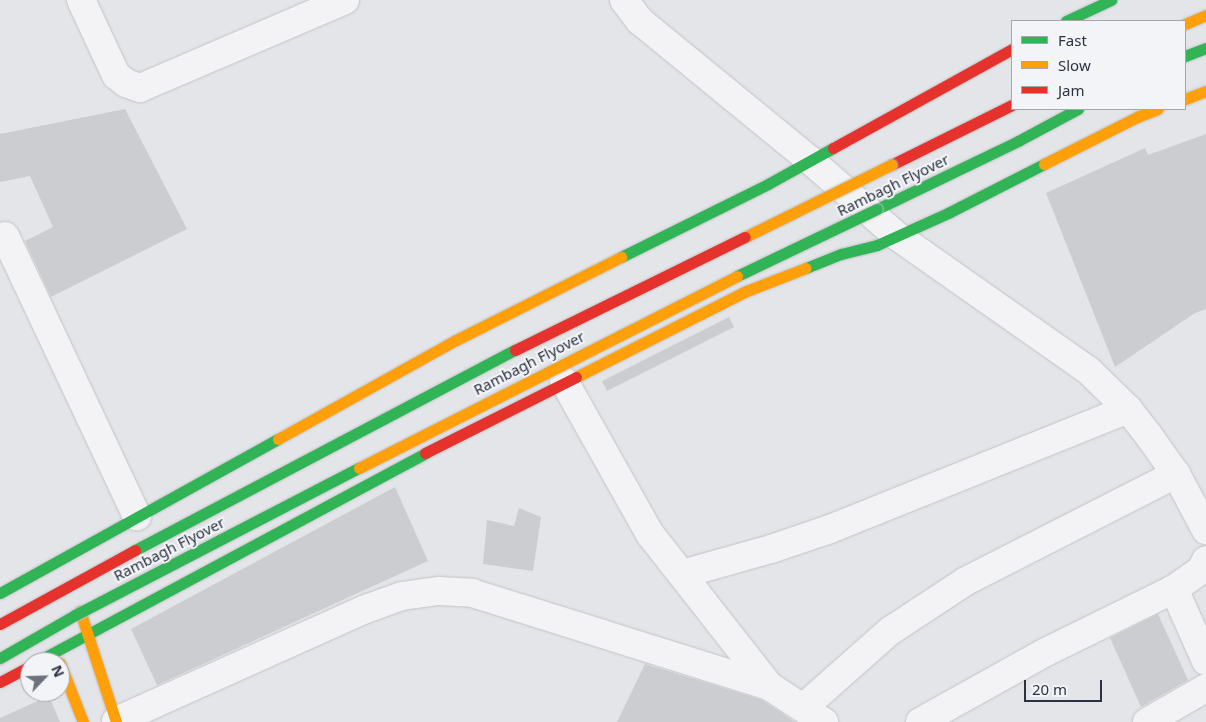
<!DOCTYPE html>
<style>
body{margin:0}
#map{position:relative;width:1206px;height:722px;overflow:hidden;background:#e3e5e8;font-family:"Noto Sans",sans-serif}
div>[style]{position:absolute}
.building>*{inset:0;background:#cccdd0}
.roads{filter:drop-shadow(0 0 1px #c2c3c6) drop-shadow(0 0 1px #c2c3c6)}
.street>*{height:28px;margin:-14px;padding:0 14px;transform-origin:14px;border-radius:14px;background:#f3f3f5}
.fast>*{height:11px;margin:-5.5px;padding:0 5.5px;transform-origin:5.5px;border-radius:5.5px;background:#30b455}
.slow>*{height:11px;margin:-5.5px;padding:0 5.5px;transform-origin:5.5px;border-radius:5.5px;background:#ff9f0a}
.jam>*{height:11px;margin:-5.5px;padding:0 5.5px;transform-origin:5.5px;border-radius:5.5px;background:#e5322d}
.bridges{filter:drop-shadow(0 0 1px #c0c2c5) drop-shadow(0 0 1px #c0c2c5)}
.fast-bridge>*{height:11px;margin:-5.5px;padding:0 5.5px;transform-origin:5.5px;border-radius:5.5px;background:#30b455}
.slow-bridge>*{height:11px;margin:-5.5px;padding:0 5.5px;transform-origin:5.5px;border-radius:5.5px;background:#ff9f0a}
.jam-bridge>*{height:11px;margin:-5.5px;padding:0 5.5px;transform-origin:5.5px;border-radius:5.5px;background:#e5322d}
span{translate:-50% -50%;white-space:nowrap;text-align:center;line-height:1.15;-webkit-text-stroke:4px #f2f4f7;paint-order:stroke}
.street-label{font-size:15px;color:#2c3240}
.legend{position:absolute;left:1011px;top:20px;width:175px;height:90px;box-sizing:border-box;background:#f2f4f7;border:1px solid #a3a6ae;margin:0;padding:6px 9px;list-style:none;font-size:15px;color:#2c3240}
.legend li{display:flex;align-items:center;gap:10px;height:25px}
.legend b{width:25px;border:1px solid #a3a6ae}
.north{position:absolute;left:20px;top:652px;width:50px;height:50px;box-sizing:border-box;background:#f2f4f7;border:1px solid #a3a6ae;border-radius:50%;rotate:66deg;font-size:14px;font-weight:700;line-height:20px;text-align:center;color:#2c3240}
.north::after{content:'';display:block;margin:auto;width:18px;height:22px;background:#6c717b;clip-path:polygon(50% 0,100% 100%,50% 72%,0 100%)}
.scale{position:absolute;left:1024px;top:680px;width:78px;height:22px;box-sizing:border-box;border:2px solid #2c3240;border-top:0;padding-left:6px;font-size:15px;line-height:18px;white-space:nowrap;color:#2c3240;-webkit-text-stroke:4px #f2f4f7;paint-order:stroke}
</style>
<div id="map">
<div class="building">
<i style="clip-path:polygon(125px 109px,187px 229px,51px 297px,25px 241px,53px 227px,30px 176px,0 182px,0 134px)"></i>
<i style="clip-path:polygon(1206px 134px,1206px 309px,1195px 313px,1115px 367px,1046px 193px,1145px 148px,1148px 155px)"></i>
<i style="clip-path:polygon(729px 317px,734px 327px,607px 391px,602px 381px)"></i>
<i style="clip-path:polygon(395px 487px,428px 561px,157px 685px,131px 629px)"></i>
<i style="clip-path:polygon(519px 508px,541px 517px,533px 571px,483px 564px,487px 520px,514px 526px)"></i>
<i style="clip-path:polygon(1158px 614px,1188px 680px,1141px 707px,1110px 638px)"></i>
<i style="clip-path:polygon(645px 664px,762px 700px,795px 722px,617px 722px)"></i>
<i style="clip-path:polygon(49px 696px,60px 722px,0 722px,0 718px)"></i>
</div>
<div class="roads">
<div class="street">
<i style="left:81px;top:0;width:83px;rotate:65deg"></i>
<i style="left:116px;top:75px;width:13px;rotate:39deg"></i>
<i style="left:126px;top:83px;width:15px;rotate:20deg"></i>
<i style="left:140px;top:88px;width:223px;rotate:-23.2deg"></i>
<i style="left:624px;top:0;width:26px;rotate:53deg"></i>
<i style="left:640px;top:21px;width:221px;rotate:39.3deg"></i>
<i style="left:811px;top:161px;width:114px;rotate:41.1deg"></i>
<i style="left:897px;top:236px;width:235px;rotate:35.1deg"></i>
<i style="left:1089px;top:371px;width:54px;rotate:44.3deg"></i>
<i style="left:1128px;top:409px;width:34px;rotate:52deg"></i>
<i style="left:1149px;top:436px;width:47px;rotate:54.6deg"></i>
<i style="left:1176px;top:474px;width:64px;rotate:61.8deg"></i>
<i style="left:5px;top:236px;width:310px;rotate:64.8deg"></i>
<i style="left:564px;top:381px;width:176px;rotate:60.7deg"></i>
<i style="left:650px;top:534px;width:193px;rotate:51.9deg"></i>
<i style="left:682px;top:574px;width:92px;rotate:-15.7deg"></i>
<i style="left:771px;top:549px;width:62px;rotate:-18.7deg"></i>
<i style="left:830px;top:529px;width:321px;rotate:-21.9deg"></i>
<i style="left:1174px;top:589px;width:79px;rotate:66deg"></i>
<i style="left:804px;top:707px;width:115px;rotate:-41.5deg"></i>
<i style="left:890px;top:631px;width:91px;rotate:-33.3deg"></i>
<i style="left:966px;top:581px;width:236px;rotate:-27deg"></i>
<i style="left:116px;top:721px;width:271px;rotate:-24.2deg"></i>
<i style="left:363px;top:610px;width:41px;rotate:-19.7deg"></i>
<i style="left:402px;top:596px;width:37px;rotate:-8deg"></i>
<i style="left:439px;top:591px;width:33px;rotate:3deg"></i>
<i style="left:472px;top:593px;width:311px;rotate:17.4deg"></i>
<i style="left:769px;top:686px;width:66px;rotate:33.2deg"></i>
<i style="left:920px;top:722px;width:144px;rotate:-29.1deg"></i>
<i style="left:1046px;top:652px;width:143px;rotate:-26.2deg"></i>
<i style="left:1174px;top:589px;width:33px;rotate:-35deg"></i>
<i style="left:1201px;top:570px;width:11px;rotate:-63deg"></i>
<i style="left:1147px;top:722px;width:68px;rotate:-30deg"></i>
</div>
<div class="fast">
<i style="left:1066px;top:21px;width:50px;rotate:-25deg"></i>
<i style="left:1185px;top:56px;width:22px;rotate:-21deg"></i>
<i style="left:877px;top:209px;width:157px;rotate:-25.7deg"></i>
<i style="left:1018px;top:141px;width:68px;rotate:-28.1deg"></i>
<i style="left:621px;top:257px;width:164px;rotate:-26.4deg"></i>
<i style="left:768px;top:184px;width:74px;rotate:-29deg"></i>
<i style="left:806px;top:268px;width:38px;rotate:-22deg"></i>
<i style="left:841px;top:254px;width:37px;rotate:-14deg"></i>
<i style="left:877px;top:245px;width:78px;rotate:-24.3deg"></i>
<i style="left:948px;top:213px;width:108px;rotate:-27deg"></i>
<i style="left:0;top:593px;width:318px;rotate:-29deg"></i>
<i style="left:36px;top:662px;width:442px;rotate:-28.2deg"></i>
</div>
<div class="slow">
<i style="left:1185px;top:24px;width:23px;rotate:-23deg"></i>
<i style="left:1185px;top:99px;width:22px;rotate:-21deg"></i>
<i style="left:1044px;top:164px;width:104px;rotate:-26.8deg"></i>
<i style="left:1137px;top:117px;width:22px;rotate:-21deg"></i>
<i style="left:576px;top:377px;width:188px;rotate:-26.8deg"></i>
<i style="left:744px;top:292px;width:66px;rotate:-21.2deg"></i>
<i style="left:278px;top:439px;width:204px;rotate:-29.1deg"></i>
<i style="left:456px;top:340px;width:185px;rotate:-26.7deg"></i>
<i style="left:80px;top:611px;width:117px;rotate:72deg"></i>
<i style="left:60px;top:663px;width:63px;rotate:68.7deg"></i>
</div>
<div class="jam">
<i style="left:833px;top:148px;width:205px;rotate:-28.9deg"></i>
<i style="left:891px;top:165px;width:135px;rotate:-26.4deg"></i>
<i style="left:425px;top:453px;width:169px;rotate:-26.7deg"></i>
<i style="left:0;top:682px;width:34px;rotate:-28deg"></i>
</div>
</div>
<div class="bridges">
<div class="fast-bridge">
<i style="left:737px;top:276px;width:155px;rotate:-25.6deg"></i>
<i style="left:135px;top:550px;width:429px;rotate:-27.8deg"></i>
<i style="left:0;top:658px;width:86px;rotate:-29.8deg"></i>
<i style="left:75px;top:615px;width:320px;rotate:-27.4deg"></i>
</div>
<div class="slow-bridge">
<i style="left:745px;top:237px;width:163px;rotate:-26.3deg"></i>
<i style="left:359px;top:468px;width:424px;rotate:-26.9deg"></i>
</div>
<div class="jam-bridge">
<i style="left:515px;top:350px;width:256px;rotate:-26.2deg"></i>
<i style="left:0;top:624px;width:154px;rotate:-28.7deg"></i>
</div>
</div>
<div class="street-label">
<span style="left:893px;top:185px;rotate:-26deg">Rambagh Flyover</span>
<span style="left:529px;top:363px;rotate:-27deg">Rambagh Flyover</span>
<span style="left:169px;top:549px;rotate:-27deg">Rambagh Flyover</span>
</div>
<ul class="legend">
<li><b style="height:6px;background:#30b455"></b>Fast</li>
<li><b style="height:6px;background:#ff9f0a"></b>Slow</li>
<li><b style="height:6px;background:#e5322d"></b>Jam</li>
</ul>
<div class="north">N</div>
<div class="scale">20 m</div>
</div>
